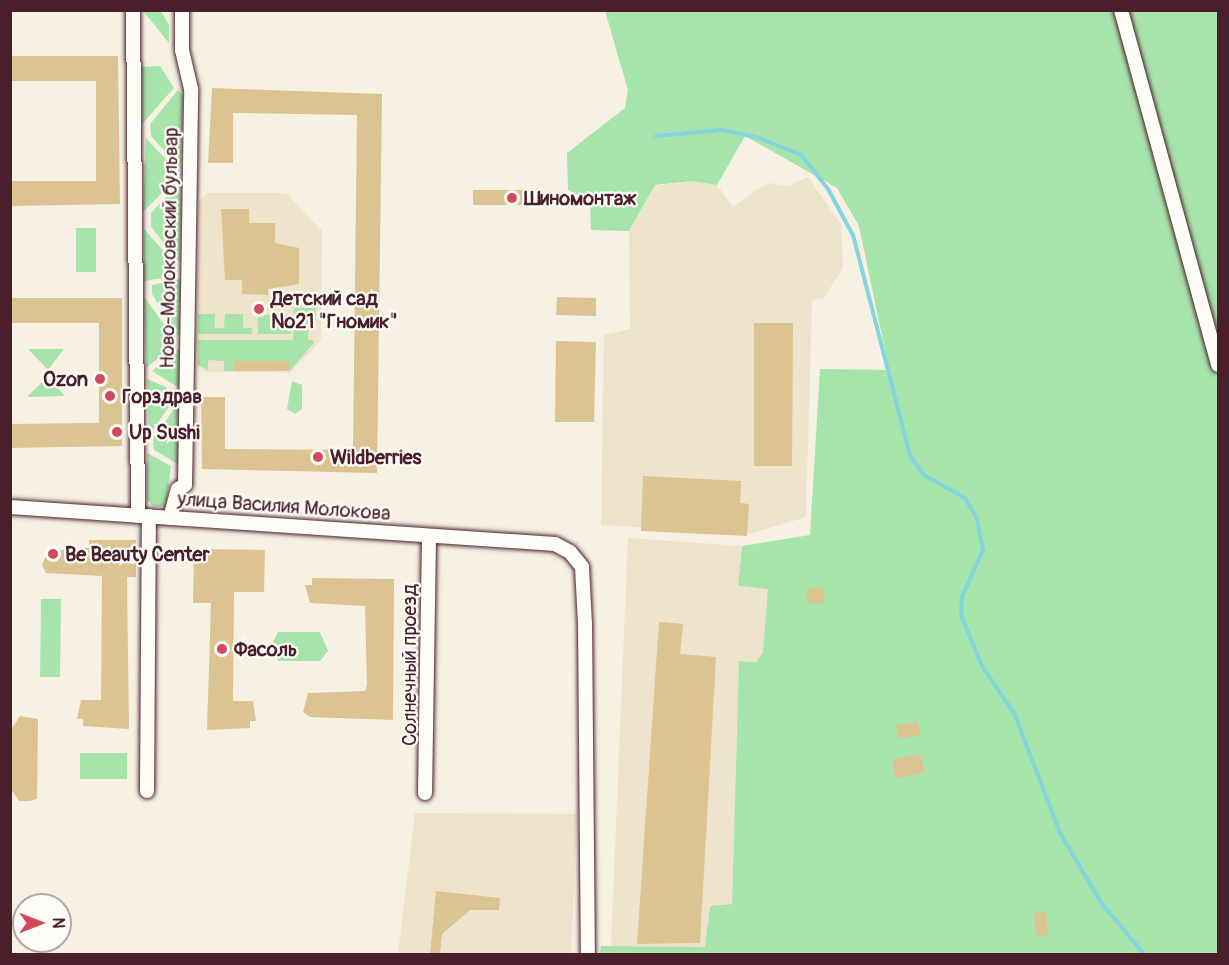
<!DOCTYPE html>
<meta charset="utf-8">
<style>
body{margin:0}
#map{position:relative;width:1229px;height:965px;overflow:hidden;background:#f6f1e3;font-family:Pangolin,sans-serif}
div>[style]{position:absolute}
.built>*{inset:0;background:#eee3cb}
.green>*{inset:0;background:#a7e4ab}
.stream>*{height:4px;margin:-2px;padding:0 2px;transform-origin:2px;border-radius:2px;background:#84d5dd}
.building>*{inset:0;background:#dcc392}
.roads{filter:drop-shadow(0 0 2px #4a1f2b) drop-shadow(0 0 2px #4a1f2b)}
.minor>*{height:14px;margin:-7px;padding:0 7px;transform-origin:7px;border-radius:7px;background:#fdfcf7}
.dots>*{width:16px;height:16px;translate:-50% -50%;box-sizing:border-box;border:3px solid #fdfcf7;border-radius:50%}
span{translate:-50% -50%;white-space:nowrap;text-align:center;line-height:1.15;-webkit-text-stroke:4.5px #fdfcf7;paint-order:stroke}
.poi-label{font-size:20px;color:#4a1f2b;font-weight:700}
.left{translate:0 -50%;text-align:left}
.right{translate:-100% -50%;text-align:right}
.street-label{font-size:20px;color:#4a1f2b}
.frame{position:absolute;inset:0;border:12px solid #4a1f2b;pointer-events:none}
.north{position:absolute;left:12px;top:893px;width:60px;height:60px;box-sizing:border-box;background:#fdfcf7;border:2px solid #b5a4a5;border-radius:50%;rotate:90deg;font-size:16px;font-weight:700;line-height:24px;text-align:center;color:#4a1f2b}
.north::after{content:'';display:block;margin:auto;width:21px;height:27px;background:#d1495b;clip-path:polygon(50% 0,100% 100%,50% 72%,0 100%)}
</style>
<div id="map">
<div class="built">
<i style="clip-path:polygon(808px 177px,841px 224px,843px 268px,823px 299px,812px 300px,806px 517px,750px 534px,601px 525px,604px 335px,630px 329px,629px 231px,655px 186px,691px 181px,717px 185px,733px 207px,767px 183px,789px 186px)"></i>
<i style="clip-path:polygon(207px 193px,286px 193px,322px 231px,321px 340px,290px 373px,205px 372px,197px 366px,199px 201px)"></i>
<i style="clip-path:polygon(628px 538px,742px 546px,738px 586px,769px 589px,763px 653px,756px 662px,739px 661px,732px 905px,710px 907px,705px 947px,611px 946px)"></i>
<i style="clip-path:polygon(415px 813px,577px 814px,571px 954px,398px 954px)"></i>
</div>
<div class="green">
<i style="clip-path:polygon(143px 11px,161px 11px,169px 25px,169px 43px)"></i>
<i style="clip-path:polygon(605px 11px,1218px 11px,1218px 954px,600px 954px,601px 946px,705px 947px,710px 906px,732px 904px,739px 661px,756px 662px,763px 653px,768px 589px,738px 586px,742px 546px,810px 535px,820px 369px,889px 370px,859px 226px,837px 188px,745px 136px,717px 185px,691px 181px,655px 185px,629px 231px,591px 230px,590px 201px,568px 190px,567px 153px,625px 108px,628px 90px)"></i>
<i style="clip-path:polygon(160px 66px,174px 88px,142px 124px,142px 67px)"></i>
<i style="clip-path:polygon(178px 90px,183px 95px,181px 169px,151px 136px,150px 124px)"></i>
<i style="clip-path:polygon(146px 138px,176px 170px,176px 179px,143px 212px)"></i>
<i style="clip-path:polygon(182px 180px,180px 262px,179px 262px,151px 227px,151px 213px)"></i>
<i style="clip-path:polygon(76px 228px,96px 228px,96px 272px,76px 272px)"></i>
<i style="clip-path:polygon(144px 229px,174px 263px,174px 276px,144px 281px)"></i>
<i style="clip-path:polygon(181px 279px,180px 334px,178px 336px,152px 294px,152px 285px)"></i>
<i style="clip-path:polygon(144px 297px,173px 336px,173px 347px,146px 368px)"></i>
<i style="clip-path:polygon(294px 308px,316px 308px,315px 326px,308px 326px,308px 340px,315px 341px,290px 371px,248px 361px,234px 361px,234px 371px,224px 371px,224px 361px,208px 360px,208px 370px,198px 365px,198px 340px,293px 340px)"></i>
<i style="clip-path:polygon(198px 314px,215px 314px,215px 328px,224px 328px,225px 314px,243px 314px,243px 328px,252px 328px,252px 334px,198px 334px)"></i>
<i style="clip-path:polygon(258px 315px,291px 315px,291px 334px,258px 334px)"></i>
<i style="clip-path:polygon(180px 348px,179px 388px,152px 371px)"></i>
<i style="clip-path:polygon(64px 349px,48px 370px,29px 350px,30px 349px)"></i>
<i style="clip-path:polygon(47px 377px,65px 396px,29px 397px,28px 396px)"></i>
<i style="clip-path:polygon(147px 379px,173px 390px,173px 401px,149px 435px)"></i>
<i style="clip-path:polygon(292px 381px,302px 385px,302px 409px,295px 414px,287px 409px)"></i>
<i style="clip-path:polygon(179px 402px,178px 464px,154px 450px,153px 439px)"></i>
<i style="clip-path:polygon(147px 453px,171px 466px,166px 506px,154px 507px,147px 500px)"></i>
<i style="clip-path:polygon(41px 599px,61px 599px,60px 677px,40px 677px)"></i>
<i style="clip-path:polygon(278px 632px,320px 632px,328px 651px,320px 661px,278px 661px,271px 646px)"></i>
<i style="clip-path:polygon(80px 753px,127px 753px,127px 779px,80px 779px)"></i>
</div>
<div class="stream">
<i style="left:656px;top:136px;width:66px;rotate:-5.2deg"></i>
<i style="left:722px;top:130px;width:38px;rotate:12deg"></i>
<i style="left:759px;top:138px;width:45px;rotate:22deg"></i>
<i style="left:801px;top:155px;width:43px;rotate:51.5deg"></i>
<i style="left:828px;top:189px;width:52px;rotate:61.5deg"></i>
<i style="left:853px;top:235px;width:228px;rotate:75.5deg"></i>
<i style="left:910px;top:456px;width:24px;rotate:54deg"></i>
<i style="left:924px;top:475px;width:47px;rotate:29.3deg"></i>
<i style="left:965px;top:498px;width:24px;rotate:60deg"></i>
<i style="left:977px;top:519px;width:32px;rotate:79deg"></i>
<i style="left:983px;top:550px;width:51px;rotate:114.1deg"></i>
<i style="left:962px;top:597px;width:18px;rotate:93deg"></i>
<i style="left:961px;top:615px;width:55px;rotate:67.6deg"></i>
<i style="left:982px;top:666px;width:59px;rotate:56deg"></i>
<i style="left:1015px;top:715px;width:126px;rotate:69.1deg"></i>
<i style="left:1060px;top:833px;width:82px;rotate:59.4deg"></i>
<i style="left:1102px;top:904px;width:65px;rotate:50deg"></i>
</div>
<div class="building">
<i style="clip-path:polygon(10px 56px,118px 56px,120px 204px,10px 206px,10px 181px,96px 181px,96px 81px,10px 81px)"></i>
<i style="clip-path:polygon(212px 88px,382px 94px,377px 473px,202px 469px,201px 397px,225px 397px,225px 449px,353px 450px,357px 115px,233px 113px,233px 163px,208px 163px)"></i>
<i style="clip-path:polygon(473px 190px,532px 190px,532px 205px,473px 205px)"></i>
<i style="clip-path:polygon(221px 209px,249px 209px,249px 223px,275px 223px,275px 243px,299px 248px,299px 284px,268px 289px,268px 295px,242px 294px,242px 280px,225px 280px)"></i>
<i style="clip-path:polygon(557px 297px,596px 298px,596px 316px,556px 315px)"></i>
<i style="clip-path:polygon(10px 298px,122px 298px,122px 446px,10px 448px,10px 424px,99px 423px,99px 323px,10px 323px)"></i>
<i style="clip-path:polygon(754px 323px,793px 323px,792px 466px,754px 466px)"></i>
<i style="clip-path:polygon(556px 341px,596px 342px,594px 422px,555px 422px)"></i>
<i style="clip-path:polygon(234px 361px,290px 361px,290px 371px,234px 371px)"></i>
<i style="clip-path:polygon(643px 476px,741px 481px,740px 503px,749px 504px,747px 536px,641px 531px)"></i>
<i style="clip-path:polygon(89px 540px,136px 540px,136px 577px,127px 577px,129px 729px,83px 726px,83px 719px,77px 719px,81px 700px,101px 700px,102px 576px,46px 573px,42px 565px,48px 551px,89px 548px)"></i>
<i style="clip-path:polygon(194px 549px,265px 550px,264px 592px,234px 592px,233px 701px,253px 701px,256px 721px,250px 721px,250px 728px,207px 730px,211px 603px,193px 603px)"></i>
<i style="clip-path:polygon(312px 578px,394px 579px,393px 720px,310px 717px,303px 712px,308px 693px,365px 691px,367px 685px,365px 606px,310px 603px,305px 585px,312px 585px)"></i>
<i style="clip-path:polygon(823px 588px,824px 603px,807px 604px,806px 589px)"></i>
<i style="clip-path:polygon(659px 622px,683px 624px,680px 654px,716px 657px,700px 943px,637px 944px)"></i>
<i style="clip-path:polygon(20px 716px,38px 719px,37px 799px,29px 801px,19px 801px,11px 789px,12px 728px)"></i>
<i style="clip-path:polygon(918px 722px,920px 735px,899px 739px,896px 725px)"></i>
<i style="clip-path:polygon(920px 754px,925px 772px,896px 779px,892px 760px)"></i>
<i style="clip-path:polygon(436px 891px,500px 898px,499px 910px,470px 910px,442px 934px,440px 954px,430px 954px)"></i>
<i style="clip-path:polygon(1046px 912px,1048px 935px,1036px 936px,1034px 913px)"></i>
</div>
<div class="roads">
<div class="minor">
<i style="left:133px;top:10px;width:506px;rotate:89.43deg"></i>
<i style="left:1121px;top:10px;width:368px;rotate:74.7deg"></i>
<i style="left:10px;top:507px;width:546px;rotate:3.88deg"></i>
<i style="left:555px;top:544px;width:17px;rotate:28deg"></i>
<i style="left:570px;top:552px;width:19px;rotate:51deg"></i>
<i style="left:582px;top:567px;width:57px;rotate:87deg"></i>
<i style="left:585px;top:624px;width:330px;rotate:89.5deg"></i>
<i style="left:170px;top:518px;width:30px;rotate:-75deg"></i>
<i style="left:178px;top:489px;width:8px;rotate:-30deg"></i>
<i style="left:185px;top:485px;width:396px;rotate:-89.1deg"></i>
<i style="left:191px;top:89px;width:40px;rotate:-103deg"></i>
<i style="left:182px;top:50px;width:40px;rotate:-90deg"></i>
<i style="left:147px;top:791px;width:275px;rotate:-89.6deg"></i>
<i style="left:425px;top:793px;width:257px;rotate:-89.1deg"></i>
</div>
</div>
<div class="dots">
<i style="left:512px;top:198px;background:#d1495b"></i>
<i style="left:259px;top:309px;background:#d1495b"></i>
<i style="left:100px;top:379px;background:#d1495b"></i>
<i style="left:110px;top:396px;background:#d1495b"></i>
<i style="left:117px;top:432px;background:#d1495b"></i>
<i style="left:318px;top:457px;background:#d1495b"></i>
<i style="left:53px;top:554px;background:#d1495b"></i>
<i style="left:222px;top:649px;background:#d1495b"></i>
</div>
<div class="poi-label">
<span class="left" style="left:524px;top:198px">Шиномонтаж</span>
<span class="left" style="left:271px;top:310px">Детский сад<br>№21 "Гномик"</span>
<span class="right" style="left:88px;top:379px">Ozon</span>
<span class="left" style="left:122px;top:396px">Горздрав</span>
<span class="left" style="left:129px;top:432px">Up Sushi</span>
<span class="left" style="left:330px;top:457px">Wildberries</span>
<span class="left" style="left:65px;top:554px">Be Beauty Center</span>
<span class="left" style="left:234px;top:649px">Фасоль</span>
</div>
<div class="street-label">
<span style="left:169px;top:248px;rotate:-89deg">Ново-Молоковский бульвар</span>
<span style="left:284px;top:506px;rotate:4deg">улица Василия Молокова</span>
<span style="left:409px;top:665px;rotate:-90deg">Солнечный проезд</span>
</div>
<div class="frame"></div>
<div class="north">N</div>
</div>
